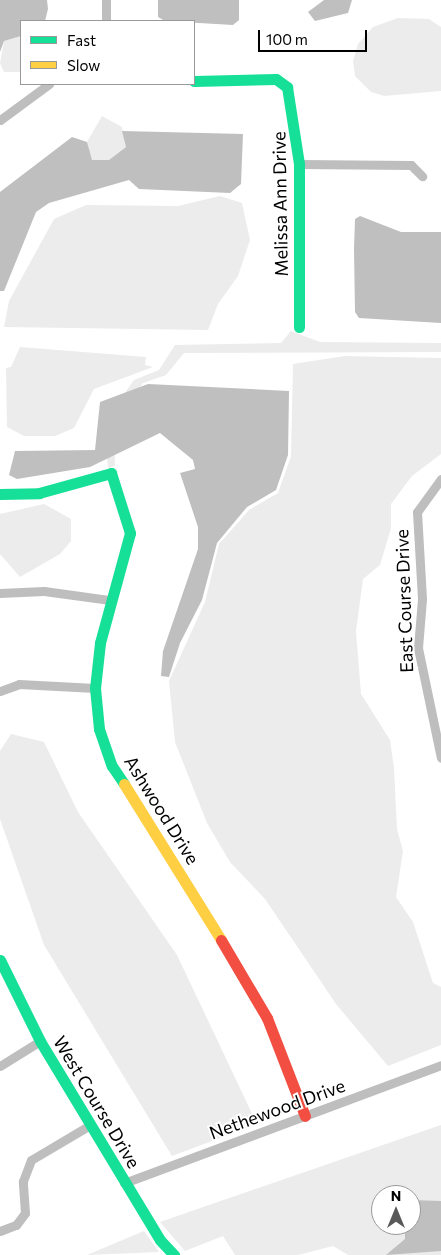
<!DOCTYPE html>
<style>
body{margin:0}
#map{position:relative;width:441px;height:1255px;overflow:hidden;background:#fff;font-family:Commissioner,sans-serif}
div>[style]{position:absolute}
.green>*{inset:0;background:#ececec}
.water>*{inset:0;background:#bfbfbf}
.street>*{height:9px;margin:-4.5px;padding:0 4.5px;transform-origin:4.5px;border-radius:4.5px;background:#bebebe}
.fast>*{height:11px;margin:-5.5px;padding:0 5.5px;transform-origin:5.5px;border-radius:5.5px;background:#16e098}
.slow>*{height:11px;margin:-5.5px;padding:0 5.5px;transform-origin:5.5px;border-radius:5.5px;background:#ffcf43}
.jam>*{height:11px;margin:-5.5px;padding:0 5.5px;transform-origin:5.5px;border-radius:5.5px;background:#f24e42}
span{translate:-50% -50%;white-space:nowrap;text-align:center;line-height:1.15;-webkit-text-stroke:4px #fff;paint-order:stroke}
.street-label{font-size:18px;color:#000}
.legend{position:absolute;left:20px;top:20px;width:175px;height:65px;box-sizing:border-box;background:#fff;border:1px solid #999;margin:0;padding:6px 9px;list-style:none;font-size:15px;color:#000}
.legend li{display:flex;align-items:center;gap:10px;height:25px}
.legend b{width:25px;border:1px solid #999}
.north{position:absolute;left:371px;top:1185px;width:50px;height:50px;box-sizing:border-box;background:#fff;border:1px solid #999;border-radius:50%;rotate:0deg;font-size:14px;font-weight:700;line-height:20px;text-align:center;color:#000}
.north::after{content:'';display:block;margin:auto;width:18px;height:22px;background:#595959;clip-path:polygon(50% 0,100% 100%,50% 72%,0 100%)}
.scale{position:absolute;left:258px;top:30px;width:109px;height:22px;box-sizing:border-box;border:2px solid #000;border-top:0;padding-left:6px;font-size:15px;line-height:18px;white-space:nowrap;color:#000;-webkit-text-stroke:4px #fff;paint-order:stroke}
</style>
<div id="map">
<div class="green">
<i style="clip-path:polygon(398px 18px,429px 19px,441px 27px,441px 91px,384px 96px,371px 92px,355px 76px,353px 61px,358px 44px,373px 27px)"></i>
<i style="clip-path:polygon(21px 36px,21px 72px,4px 72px,0 63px,4px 41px)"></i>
<i style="clip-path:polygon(102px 116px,122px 127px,126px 147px,109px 160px,91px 161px,87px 142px)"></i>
<i style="clip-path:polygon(220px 196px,242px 203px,250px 240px,238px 276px,218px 304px,208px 330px,4px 327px,9px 301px,54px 219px,86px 205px,178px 206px)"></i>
<i style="clip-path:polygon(291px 331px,320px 342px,441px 343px,441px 352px,184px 353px,166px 375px,143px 383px,114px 422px,115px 466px,108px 468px,104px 422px,134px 380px,159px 370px,175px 345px,281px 343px)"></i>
<i style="clip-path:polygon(20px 347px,146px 357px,145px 365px,153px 367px,94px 389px,74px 428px,55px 436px,24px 436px,7px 427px,6px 368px,11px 367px)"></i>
<i style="clip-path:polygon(345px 356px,441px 358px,441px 454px,412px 476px,391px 504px,391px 528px,380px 565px,363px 579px,356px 631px,361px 694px,390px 740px,394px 768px,397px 829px,403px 851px,396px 897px,413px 922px,433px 983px,441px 987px,441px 1045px,388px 1066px,336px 1004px,265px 899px,230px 862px,207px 823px,175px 742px,169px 681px,205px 602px,219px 544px,249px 510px,278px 493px,291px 456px,293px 364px)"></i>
<i style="clip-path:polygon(44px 504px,71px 519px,71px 541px,60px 554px,20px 577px,0 554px,0 514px)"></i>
<i style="clip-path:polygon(11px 734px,44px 742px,78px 812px,177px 955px,257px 1124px,172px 1156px,44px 945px,0 819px,0 751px)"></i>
<i style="clip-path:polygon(evenodd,441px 1125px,441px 1255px,348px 1255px,333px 1246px,298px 1255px,235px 1255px,223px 1236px,185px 1251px,160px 1222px,441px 1125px,381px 1195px,411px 1195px,411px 1225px,381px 1225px,381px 1195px)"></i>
<i style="clip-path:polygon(144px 1231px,159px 1252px,87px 1255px)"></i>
</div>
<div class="water">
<i style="clip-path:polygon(0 0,47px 0,48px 9px,45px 21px,21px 21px,21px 36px,4px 41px,0 52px)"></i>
<i style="clip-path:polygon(158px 0,239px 0,239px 20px,233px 25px,165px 21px,158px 17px)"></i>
<i style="clip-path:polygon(324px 0,352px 0,348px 13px,315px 21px,308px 12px)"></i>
<i style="clip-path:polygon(122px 131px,243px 134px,241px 184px,230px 193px,139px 189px,129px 180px,49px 203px,36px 212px,4px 291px,0 291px,0 192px,72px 137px,87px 142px,92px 160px,109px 160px,126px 147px)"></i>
<i style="clip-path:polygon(360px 216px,401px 232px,441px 232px,441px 323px,359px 318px,355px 312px,354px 249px,355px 219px)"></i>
<i style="clip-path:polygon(148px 384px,289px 391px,288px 455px,276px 490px,247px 507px,217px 543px,202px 600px,180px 643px,169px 677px,161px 676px,163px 651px,198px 549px,198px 527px,180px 473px,195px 469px,193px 460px,160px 433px,90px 467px,17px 479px,9px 475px,15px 451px,95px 450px,100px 402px)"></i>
<i style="clip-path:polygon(411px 1200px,441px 1201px,441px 1251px,386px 1255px,405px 1239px,405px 1225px,411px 1225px)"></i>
</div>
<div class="street">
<i style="left:106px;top:21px;width:21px;rotate:-90deg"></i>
<i style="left:0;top:120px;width:61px;rotate:-36.3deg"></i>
<i style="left:299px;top:164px;width:112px;rotate:0.5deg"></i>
<i style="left:411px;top:165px;width:16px;rotate:45deg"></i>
<i style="left:441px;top:479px;width:41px;rotate:126deg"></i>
<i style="left:417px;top:512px;width:87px;rotate:86.7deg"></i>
<i style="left:422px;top:599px;width:49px;rotate:94.7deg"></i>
<i style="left:418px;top:648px;width:112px;rotate:78.2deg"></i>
<i style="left:0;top:593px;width:44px;rotate:-2.6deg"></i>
<i style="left:44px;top:591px;width:67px;rotate:7.8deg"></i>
<i style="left:0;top:691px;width:20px;rotate:-20deg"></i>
<i style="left:19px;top:684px;width:76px;rotate:3deg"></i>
<i style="left:0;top:1066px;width:47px;rotate:-32deg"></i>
<i style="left:124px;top:1183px;width:338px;rotate:-20.4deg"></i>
<i style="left:0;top:1231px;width:17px;rotate:-21deg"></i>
<i style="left:16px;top:1225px;width:15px;rotate:-53deg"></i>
<i style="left:25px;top:1213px;width:32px;rotate:-94deg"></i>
<i style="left:23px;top:1181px;width:22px;rotate:-69deg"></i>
<i style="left:31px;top:1160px;width:69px;rotate:-30.7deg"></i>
</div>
<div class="fast">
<i style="left:194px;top:81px;width:82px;rotate:-1.4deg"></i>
<i style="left:276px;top:79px;width:14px;rotate:36deg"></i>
<i style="left:287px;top:87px;width:78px;rotate:81.1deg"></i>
<i style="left:299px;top:164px;width:163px;rotate:90deg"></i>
<i style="left:0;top:494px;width:39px;rotate:-1deg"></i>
<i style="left:39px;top:493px;width:75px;rotate:-15.5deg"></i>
<i style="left:111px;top:473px;width:63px;rotate:72.4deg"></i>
<i style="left:130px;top:533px;width:114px;rotate:105.3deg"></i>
<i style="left:100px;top:643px;width:45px;rotate:96.3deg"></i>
<i style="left:95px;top:688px;width:41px;rotate:84.4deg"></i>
<i style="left:99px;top:729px;width:39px;rotate:71deg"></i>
<i style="left:112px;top:766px;width:22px;rotate:56deg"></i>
<i style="left:0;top:960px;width:90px;rotate:63.7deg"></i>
<i style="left:40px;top:1041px;width:232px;rotate:58.9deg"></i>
<i style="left:160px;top:1240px;width:21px;rotate:47deg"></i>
</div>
<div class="slow">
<i style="left:124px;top:784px;width:184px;rotate:58.1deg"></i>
</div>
<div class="jam">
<i style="left:221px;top:940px;width:91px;rotate:59.5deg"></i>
<i style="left:267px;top:1018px;width:105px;rotate:68.8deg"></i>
</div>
<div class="street-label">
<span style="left:280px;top:204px;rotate:-91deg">Melissa Ann Drive</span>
<span style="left:404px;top:601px;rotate:-92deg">East Course Drive</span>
<span style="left:162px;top:810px;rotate:58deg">Ashwood Drive</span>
<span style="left:97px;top:1102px;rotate:59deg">West Course Drive</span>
<span style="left:277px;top:1109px;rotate:-20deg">Nethewood Drive</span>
</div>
<ul class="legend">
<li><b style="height:6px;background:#16e098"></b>Fast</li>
<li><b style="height:6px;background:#ffcf43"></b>Slow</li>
</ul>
<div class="north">N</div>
<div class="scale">100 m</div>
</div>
